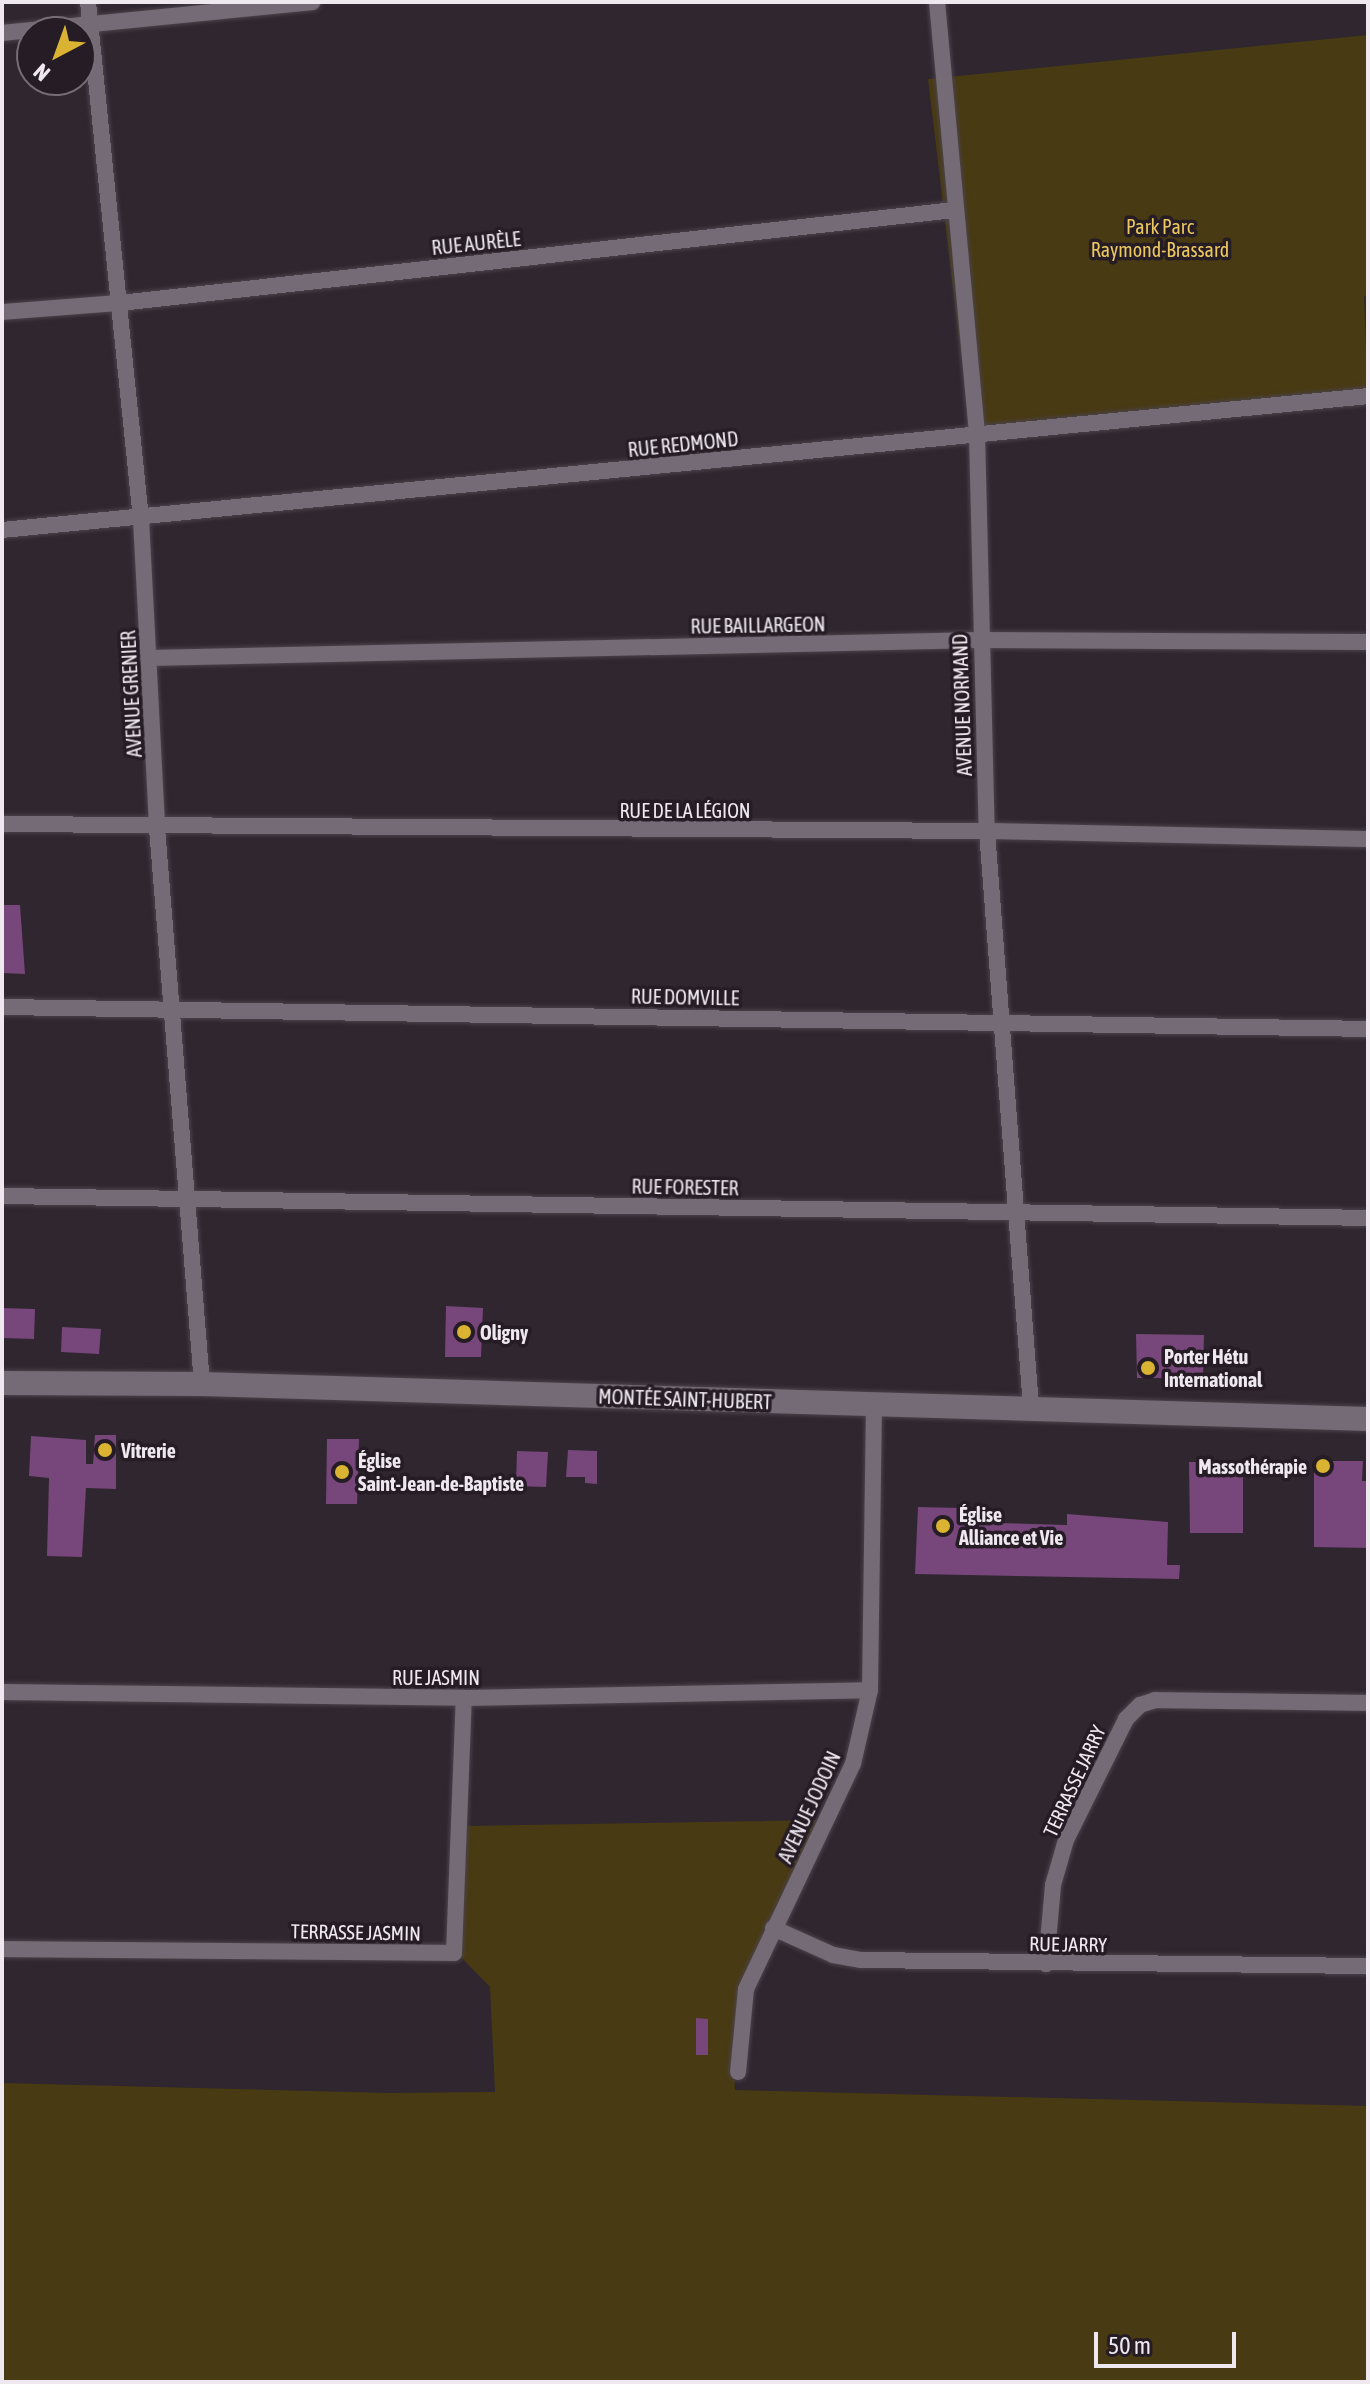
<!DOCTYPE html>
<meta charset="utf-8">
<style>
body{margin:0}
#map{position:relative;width:1370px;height:2384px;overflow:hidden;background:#2f262f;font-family:"Asap Condensed",sans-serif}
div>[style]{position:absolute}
.green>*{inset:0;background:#483a12}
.building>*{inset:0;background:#77467a}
.roads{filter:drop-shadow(0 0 2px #4b434b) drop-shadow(0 0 2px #4b434b)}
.street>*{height:16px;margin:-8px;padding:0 8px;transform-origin:8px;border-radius:8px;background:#756b76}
.secondary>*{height:24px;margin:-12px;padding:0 12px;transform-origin:12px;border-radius:12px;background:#756b76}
.dots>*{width:22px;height:22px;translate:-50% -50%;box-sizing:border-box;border:4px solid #251c25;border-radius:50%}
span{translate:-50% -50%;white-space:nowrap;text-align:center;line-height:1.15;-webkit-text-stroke:7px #251c25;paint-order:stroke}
.park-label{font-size:20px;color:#ecc85e}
.street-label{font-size:20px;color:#efe9ef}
.poi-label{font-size:20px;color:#efe9ef;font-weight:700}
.left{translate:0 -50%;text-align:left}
.right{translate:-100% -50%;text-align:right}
.frame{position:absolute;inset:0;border:4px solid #efe9ef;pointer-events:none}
.north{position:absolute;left:16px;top:16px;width:80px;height:80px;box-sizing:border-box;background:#251c25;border:2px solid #766e76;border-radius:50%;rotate:221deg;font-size:22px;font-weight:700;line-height:32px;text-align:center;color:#efe9ef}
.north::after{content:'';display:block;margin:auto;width:28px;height:36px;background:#dab333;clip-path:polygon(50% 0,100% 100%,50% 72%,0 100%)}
.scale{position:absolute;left:1094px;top:2332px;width:142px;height:36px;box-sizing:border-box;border:4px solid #efe9ef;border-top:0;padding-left:10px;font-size:24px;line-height:28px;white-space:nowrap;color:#efe9ef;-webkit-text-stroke:6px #251c25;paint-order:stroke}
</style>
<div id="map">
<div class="green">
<i style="clip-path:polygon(1368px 35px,1368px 295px,1364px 296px,1368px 402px,971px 438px,928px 79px)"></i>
<i style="clip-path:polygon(821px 1820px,742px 1987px,733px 2036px,735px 2090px,1368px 2106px,1368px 2382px,2px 2382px,2px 2083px,388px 2093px,495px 2092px,490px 1987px,456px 1952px,462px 1826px)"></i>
</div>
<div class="building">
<i style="clip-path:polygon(2px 905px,20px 905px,25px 974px,2px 973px)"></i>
<i style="clip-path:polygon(446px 1306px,483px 1308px,481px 1357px,445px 1357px)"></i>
<i style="clip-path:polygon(2px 1308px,35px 1309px,34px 1339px,2px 1338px)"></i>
<i style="clip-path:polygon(62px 1327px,101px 1329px,99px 1354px,61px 1352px)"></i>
<i style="clip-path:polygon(1136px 1334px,1204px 1335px,1203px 1378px,1137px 1378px)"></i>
<i style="clip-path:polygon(95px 1435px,116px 1435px,116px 1489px,86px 1488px,82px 1557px,47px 1556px,49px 1478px,29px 1476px,31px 1436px,86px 1440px,86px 1464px,93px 1464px)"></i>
<i style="clip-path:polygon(327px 1439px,359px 1439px,357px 1504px,326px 1504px)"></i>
<i style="clip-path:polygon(568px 1450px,597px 1451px,597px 1484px,585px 1483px,585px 1477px,566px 1477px)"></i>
<i style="clip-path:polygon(517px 1451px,548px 1452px,546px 1487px,516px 1486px)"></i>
<i style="clip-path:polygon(1314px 1461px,1363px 1461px,1362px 1481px,1368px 1481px,1368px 1548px,1314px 1547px)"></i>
<i style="clip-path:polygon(1189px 1462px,1243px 1462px,1243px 1533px,1190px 1533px)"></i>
<i style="clip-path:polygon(918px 1507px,961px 1508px,961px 1522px,1067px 1525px,1067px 1514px,1168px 1522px,1167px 1565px,1180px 1565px,1179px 1579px,915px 1574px)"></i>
<i style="clip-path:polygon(696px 2018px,708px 2019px,708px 2055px,696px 2055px)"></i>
</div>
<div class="roads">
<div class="street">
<i style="left:88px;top:2px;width:520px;rotate:84.15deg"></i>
<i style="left:141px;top:519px;width:309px;rotate:87deg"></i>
<i style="left:157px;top:828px;width:558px;rotate:85.37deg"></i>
<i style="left:937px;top:2px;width:434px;rotate:84.7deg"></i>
<i style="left:977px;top:434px;width:397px;rotate:88.6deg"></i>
<i style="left:987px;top:831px;width:578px;rotate:85.63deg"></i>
<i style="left:2px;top:33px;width:312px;rotate:-5.7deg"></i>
<i style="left:2px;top:312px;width:118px;rotate:-4.4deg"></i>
<i style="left:120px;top:303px;width:840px;rotate:-6.36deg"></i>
<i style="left:2px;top:530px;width:1373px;rotate:-5.6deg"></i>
<i style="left:149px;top:658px;width:831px;rotate:-1.24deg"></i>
<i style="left:980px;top:640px;width:388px;rotate:0.3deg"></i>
<i style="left:2px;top:824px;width:985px;rotate:0.41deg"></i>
<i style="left:987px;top:831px;width:381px;rotate:1.2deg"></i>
<i style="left:2px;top:1007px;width:1366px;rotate:0.92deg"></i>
<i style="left:2px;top:1196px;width:1366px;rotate:0.92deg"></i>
<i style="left:2px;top:1692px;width:462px;rotate:0.7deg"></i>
<i style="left:464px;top:1698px;width:406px;rotate:-1.1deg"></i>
<i style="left:773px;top:1928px;width:66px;rotate:24.2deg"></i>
<i style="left:833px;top:1955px;width:29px;rotate:10deg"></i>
<i style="left:862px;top:1960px;width:506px;rotate:0.68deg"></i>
<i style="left:2px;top:1949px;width:452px;rotate:0.5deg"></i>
<i style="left:454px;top:1953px;width:255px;rotate:-87.8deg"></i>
<i style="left:1046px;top:1964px;width:79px;rotate:-84.9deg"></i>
<i style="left:1053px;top:1885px;width:47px;rotate:-73.9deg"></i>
<i style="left:1066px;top:1840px;width:135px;rotate:-63.6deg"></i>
<i style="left:1126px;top:1719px;width:20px;rotate:-45deg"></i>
<i style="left:1140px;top:1705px;width:16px;rotate:-18deg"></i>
<i style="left:1155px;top:1700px;width:213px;rotate:0.8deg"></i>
<i style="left:738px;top:2072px;width:83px;rotate:-84.5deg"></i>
<i style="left:746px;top:1989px;width:249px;rotate:-64.6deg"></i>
<i style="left:853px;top:1764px;width:76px;rotate:-77.1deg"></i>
<i style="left:870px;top:1690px;width:285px;rotate:-89.2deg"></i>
</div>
<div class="secondary">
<i style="left:2px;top:1383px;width:200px;rotate:0.3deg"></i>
<i style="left:202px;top:1384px;width:1167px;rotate:1.72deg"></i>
</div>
</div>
<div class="dots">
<i style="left:464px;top:1332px;background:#dab333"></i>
<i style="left:1148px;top:1368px;background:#dab333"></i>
<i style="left:105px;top:1450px;background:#dab333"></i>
<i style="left:1323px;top:1466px;background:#dab333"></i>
<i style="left:342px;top:1472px;background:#dab333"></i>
<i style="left:943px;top:1526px;background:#dab333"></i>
</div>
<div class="park-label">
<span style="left:1160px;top:238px">Park Parc<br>Raymond-Brassard</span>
</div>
<div class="street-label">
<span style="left:476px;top:243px;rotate:-6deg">RUE AURÈLE</span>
<span style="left:683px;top:444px;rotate:-6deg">RUE REDMOND</span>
<span style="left:758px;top:625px;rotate:-1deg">RUE BAILLARGEON</span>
<span style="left:131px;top:694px;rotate:-93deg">AVENUE GRENIER</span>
<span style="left:962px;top:705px;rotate:-92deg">AVENUE NORMAND</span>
<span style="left:685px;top:810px">RUE DE LA LÉGION</span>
<span style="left:685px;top:997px;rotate:1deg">RUE DOMVILLE</span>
<span style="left:685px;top:1187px;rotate:1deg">RUE FORESTER</span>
<span style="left:685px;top:1399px;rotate:2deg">MONTÉE SAINT-HUBERT</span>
<span style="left:436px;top:1677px">RUE JASMIN</span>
<span style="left:1074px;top:1781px;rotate:-65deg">TERRASSE JARRY</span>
<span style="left:809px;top:1807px;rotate:-65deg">AVENUE JODOIN</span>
<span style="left:356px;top:1932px;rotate:1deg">TERRASSE JASMIN</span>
<span style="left:1068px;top:1944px;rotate:1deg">RUE JARRY</span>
</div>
<div class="poi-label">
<span class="left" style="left:480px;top:1332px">Oligny</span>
<span class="left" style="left:1164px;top:1368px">Porter Hétu<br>International</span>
<span class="left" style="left:121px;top:1450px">Vitrerie</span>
<span class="left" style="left:358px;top:1472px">Église<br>Saint-Jean-de-Baptiste</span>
<span class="right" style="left:1307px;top:1466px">Massothérapie</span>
<span class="left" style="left:959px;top:1526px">Église<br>Alliance et Vie</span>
</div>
<div class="frame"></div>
<div class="north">N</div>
<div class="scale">50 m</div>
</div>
